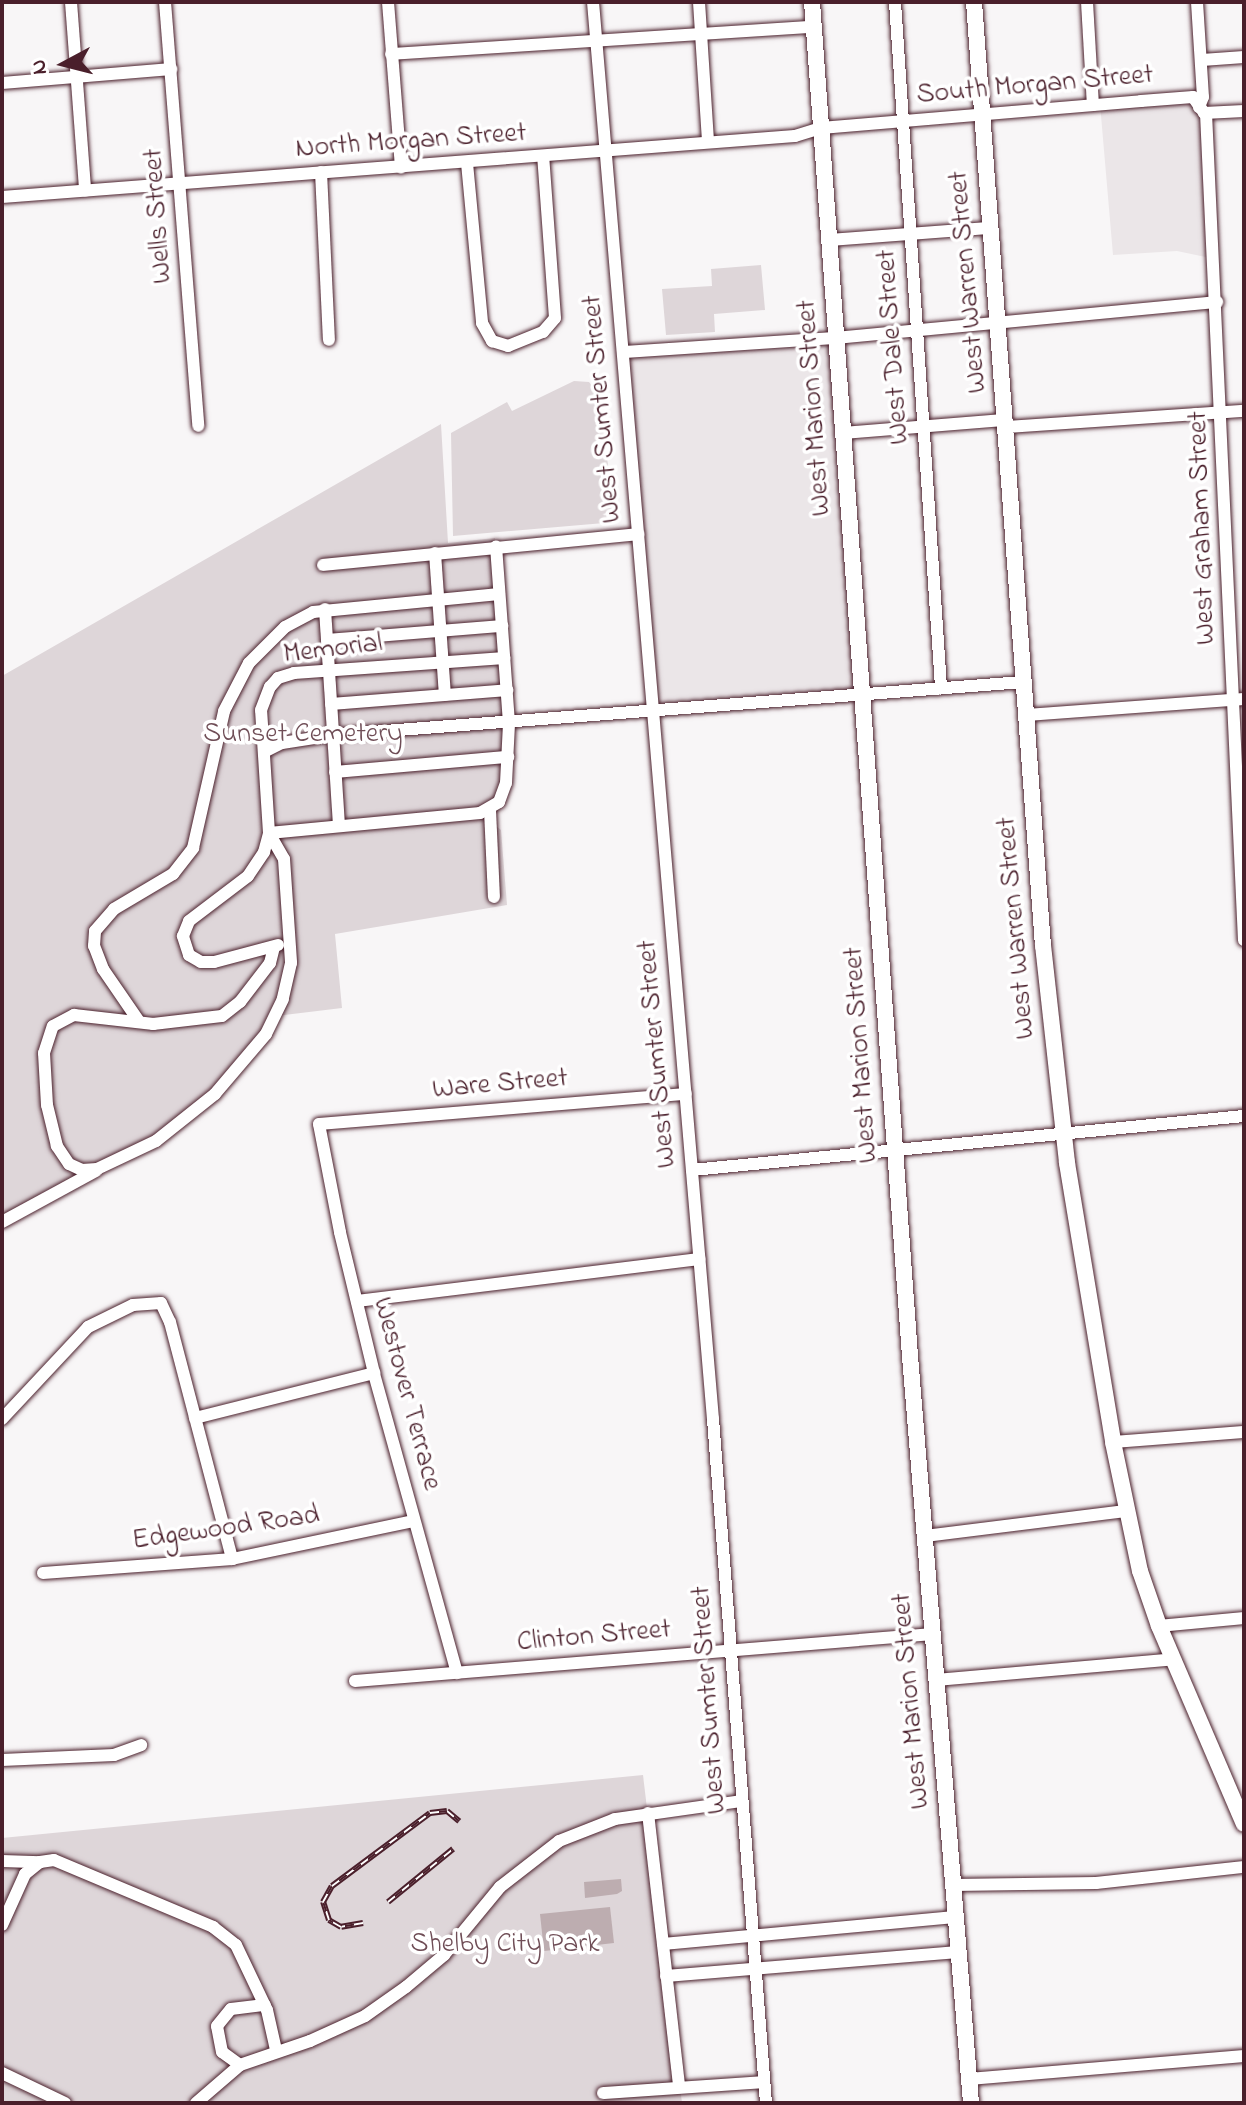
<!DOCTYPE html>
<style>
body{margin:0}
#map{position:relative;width:1246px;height:2105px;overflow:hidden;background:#f8f6f7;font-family:"Indie Flower",sans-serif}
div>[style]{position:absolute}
.built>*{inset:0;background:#ebe6e8}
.green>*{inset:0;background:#ded6d9}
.water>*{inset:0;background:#bdadb0}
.roads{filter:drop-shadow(0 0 2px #4a1f2b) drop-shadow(0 0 2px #4a1f2b)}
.minor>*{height:12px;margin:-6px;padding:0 6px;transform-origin:6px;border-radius:6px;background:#fff}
.major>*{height:16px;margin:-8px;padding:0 8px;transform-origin:8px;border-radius:8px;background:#fff}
.rail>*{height:6px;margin-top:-3px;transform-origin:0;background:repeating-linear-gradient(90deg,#fff 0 9px,#4a1f2b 0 18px);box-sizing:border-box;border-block:2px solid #4a1f2b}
span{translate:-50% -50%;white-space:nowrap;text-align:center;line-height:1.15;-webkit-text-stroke:7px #fff;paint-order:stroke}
.street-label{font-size:28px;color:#4a1f2b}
.park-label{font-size:28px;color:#6f4d56}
.frame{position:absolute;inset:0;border:4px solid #4a1f2b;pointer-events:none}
.north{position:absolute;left:24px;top:24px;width:80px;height:80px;-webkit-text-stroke:6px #fff;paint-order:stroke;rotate:263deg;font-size:22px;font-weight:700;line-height:32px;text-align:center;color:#4a1f2b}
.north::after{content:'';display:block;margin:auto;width:28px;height:36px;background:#4a1f2b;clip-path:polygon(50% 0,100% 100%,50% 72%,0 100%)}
</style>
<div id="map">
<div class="built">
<i style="clip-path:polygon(1193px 97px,1200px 111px,1215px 259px,1177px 251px,1113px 255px,1100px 104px)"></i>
<i style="clip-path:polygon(836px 338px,862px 694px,653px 713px,623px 352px)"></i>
</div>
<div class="green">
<i style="clip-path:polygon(761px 265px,765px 310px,714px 314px,715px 332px,666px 335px,662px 289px,712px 286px,711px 269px)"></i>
<i style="clip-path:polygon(574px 381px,589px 382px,598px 393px,616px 522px,453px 536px,451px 433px,507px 402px,512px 411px)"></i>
<i style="clip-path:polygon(441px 424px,448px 543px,495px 538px,509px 723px,508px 765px,491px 822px,501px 830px,507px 905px,335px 934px,342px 1008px,276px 1016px,244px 1062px,156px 1141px,2px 1222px,2px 676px)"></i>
<i style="clip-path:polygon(643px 1775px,682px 2103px,2px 2103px,2px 1838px)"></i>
</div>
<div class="water">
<i style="clip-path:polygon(621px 1879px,622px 1891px,617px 1894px,585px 1898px,584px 1882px)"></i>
<i style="clip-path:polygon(610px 1907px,614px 1943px,544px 1951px,540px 1914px)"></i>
</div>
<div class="roads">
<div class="minor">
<i style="left:71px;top:2px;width:189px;rotate:85.7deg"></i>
<i style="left:165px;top:2px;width:425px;rotate:85.5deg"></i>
<i style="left:388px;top:2px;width:166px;rotate:85.5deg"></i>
<i style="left:593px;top:2px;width:1422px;rotate:85.16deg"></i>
<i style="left:713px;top:1419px;width:686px;rotate:85.57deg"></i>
<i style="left:699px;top:2px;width:139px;rotate:86.3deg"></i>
<i style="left:895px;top:2px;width:688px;rotate:86.16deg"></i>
<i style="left:1087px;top:2px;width:103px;rotate:86.7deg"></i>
<i style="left:1197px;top:2px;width:95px;rotate:86.4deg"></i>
<i style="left:1203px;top:97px;width:11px;rotate:112deg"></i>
<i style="left:391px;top:54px;width:424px;rotate:-3.7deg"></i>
<i style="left:1202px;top:60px;width:42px;rotate:-4.1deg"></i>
<i style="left:2px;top:83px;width:170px;rotate:-4.7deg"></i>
<i style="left:1206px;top:113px;width:828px;rotate:87.37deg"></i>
<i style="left:467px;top:163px;width:161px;rotate:84.6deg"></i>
<i style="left:482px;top:323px;width:21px;rotate:61deg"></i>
<i style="left:492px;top:341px;width:17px;rotate:17deg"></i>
<i style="left:508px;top:346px;width:38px;rotate:-22deg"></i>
<i style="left:543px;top:332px;width:18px;rotate:-49deg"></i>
<i style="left:555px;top:318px;width:162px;rotate:-94.2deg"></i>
<i style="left:321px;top:172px;width:168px;rotate:87.3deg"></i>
<i style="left:2px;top:197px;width:795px;rotate:-4.4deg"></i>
<i style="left:795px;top:136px;width:27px;rotate:-17deg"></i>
<i style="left:821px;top:128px;width:321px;rotate:-4.8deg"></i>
<i style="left:1141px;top:101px;width:52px;rotate:-4.4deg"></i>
<i style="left:1193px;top:97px;width:19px;rotate:55deg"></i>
<i style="left:1204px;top:113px;width:40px;rotate:-2.9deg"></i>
<i style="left:829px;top:240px;width:160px;rotate:-4.3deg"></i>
<i style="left:623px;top:352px;width:213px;rotate:-3.8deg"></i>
<i style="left:836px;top:338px;width:383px;rotate:-5.4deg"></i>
<i style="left:1007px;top:427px;width:238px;rotate:-3.9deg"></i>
<i style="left:843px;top:433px;width:164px;rotate:-4.6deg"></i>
<i style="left:435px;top:553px;width:142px;rotate:86deg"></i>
<i style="left:323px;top:565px;width:317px;rotate:-5.6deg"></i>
<i style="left:325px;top:609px;width:215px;rotate:86.3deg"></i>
<i style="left:327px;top:640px;width:176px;rotate:-4.6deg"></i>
<i style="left:331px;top:704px;width:177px;rotate:-4.5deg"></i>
<i style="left:1026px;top:715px;width:219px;rotate:-4.2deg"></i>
<i style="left:264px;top:752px;width:20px;rotate:-27deg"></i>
<i style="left:282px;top:743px;width:52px;rotate:-8.9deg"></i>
<i style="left:333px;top:735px;width:693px;rotate:-4.39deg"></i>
<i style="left:335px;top:772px;width:174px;rotate:-5deg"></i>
<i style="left:490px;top:810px;width:87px;rotate:87.4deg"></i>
<i style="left:269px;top:833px;width:30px;rotate:60deg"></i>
<i style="left:284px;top:859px;width:104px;rotate:86.1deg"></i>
<i style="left:291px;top:963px;width:37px;rotate:103deg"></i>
<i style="left:283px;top:999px;width:39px;rotate:116deg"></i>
<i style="left:266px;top:1034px;width:79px;rotate:130.4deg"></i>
<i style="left:215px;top:1094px;width:75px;rotate:141.5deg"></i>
<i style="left:156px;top:1141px;width:65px;rotate:154.6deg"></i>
<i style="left:97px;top:1169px;width:15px;rotate:176deg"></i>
<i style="left:82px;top:1170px;width:14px;rotate:-155deg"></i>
<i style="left:69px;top:1164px;width:22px;rotate:-124deg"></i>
<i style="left:57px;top:1146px;width:42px;rotate:-103.7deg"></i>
<i style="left:47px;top:1105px;width:52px;rotate:-93.3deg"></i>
<i style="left:44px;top:1053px;width:28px;rotate:-72deg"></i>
<i style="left:53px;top:1026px;width:24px;rotate:-28deg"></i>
<i style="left:74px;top:1015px;width:80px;rotate:6.5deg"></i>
<i style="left:153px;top:1024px;width:69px;rotate:-6.6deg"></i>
<i style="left:222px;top:1016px;width:23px;rotate:-38deg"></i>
<i style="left:240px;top:1002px;width:49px;rotate:-52.4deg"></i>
<i style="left:270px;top:963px;width:16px;rotate:-76deg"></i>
<i style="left:269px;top:833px;width:212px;rotate:-5.4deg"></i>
<i style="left:480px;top:813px;width:22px;rotate:-30deg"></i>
<i style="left:499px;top:802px;width:20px;rotate:-70deg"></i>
<i style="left:506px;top:783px;width:60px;rotate:-87.1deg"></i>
<i style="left:509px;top:723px;width:177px;rotate:-94.2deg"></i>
<i style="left:278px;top:945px;width:66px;rotate:165.1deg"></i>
<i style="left:214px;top:962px;width:13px;rotate:180deg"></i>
<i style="left:201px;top:962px;width:14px;rotate:-150deg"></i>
<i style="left:189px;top:955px;width:20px;rotate:-108deg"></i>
<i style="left:183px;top:936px;width:16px;rotate:-68deg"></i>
<i style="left:189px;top:921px;width:74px;rotate:-37.3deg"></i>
<i style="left:248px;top:876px;width:29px;rotate:-56deg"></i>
<i style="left:264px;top:852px;width:20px;rotate:-75deg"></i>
<i style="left:269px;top:833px;width:123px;rotate:-93.7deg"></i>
<i style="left:261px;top:710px;width:25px;rotate:-69deg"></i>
<i style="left:270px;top:687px;width:12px;rotate:-48deg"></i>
<i style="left:278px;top:678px;width:17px;rotate:-17deg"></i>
<i style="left:294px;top:673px;width:211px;rotate:-4.1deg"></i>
<i style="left:138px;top:1020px;width:62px;rotate:-124.5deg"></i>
<i style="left:103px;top:969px;width:25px;rotate:-111deg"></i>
<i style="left:94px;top:946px;width:15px;rotate:-86deg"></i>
<i style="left:95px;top:931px;width:29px;rotate:-49deg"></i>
<i style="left:114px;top:909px;width:69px;rotate:-30.7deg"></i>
<i style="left:173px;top:874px;width:33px;rotate:-52deg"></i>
<i style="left:193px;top:848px;width:140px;rotate:-77.2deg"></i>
<i style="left:224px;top:711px;width:54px;rotate:-62.5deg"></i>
<i style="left:249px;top:663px;width:51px;rotate:-45deg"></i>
<i style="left:285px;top:627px;width:32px;rotate:-28deg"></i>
<i style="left:313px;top:612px;width:187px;rotate:-5.5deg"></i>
<i style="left:692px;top:1170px;width:555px;rotate:-5.59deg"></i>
<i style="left:2px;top:1222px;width:107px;rotate:-28.5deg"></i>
<i style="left:357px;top:1301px;width:345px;rotate:-7deg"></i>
<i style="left:195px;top:1418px;width:185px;rotate:-14.1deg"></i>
<i style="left:2px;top:1419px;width:126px;rotate:-46.9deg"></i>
<i style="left:88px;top:1327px;width:50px;rotate:-26.1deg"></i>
<i style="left:133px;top:1305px;width:28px;rotate:-4deg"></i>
<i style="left:161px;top:1303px;width:21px;rotate:65deg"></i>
<i style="left:170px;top:1322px;width:245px;rotate:75.3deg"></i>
<i style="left:1113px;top:1442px;width:131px;rotate:-4.4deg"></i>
<i style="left:925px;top:1536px;width:202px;rotate:-7.1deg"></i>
<i style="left:43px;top:1573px;width:190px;rotate:-4.2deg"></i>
<i style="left:232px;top:1559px;width:186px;rotate:-11.8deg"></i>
<i style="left:1159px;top:1626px;width:85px;rotate:-5.4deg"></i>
<i style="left:457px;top:1673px;width:311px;rotate:-105.5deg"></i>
<i style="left:374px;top:1373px;width:145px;rotate:-103.6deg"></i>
<i style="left:340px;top:1232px;width:110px;rotate:-101deg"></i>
<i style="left:319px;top:1124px;width:368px;rotate:-4.7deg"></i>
<i style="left:936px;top:1680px;width:239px;rotate:-5deg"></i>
<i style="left:355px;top:1681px;width:580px;rotate:-4.65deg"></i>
<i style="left:2px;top:1760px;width:112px;rotate:-2.6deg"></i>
<i style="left:114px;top:1755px;width:29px;rotate:-20deg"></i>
<i style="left:648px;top:1813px;width:276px;rotate:83.5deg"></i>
<i style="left:2px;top:1861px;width:38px;rotate:2deg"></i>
<i style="left:953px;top:1885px;width:143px;rotate:-0.8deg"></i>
<i style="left:1096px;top:1883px;width:149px;rotate:-6.2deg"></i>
<i style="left:2px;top:1925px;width:56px;rotate:-65.7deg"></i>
<i style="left:25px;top:1874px;width:19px;rotate:-39deg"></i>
<i style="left:40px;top:1862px;width:14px;rotate:-8deg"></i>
<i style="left:54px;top:1860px;width:173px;rotate:22.8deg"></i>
<i style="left:213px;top:1927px;width:29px;rotate:38deg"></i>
<i style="left:236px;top:1945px;width:72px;rotate:64.5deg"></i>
<i style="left:267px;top:2010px;width:41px;rotate:77.3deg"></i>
<i style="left:663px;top:1944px;width:293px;rotate:-5.3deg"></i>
<i style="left:666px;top:1976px;width:293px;rotate:-4.7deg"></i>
<i style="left:240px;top:2065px;width:22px;rotate:-144deg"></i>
<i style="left:222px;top:2052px;width:26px;rotate:-101deg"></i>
<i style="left:217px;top:2026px;width:22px;rotate:-51deg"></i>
<i style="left:231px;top:2009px;width:34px;rotate:-7deg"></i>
<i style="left:2px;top:2073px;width:70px;rotate:25.5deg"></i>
<i style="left:969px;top:2079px;width:276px;rotate:-4.8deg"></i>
<i style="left:603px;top:2093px;width:160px;rotate:-3.9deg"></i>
<i style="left:196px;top:2103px;width:58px;rotate:-40.8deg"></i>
<i style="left:240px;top:2065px;width:74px;rotate:-18.9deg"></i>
<i style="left:310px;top:2041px;width:60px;rotate:-24.4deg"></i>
<i style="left:365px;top:2016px;width:50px;rotate:-35.3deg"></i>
<i style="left:406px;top:1987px;width:50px;rotate:-40.1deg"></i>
<i style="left:444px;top:1955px;width:88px;rotate:-50.5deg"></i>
<i style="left:500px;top:1887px;width:75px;rotate:-37.9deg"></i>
<i style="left:559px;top:1841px;width:60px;rotate:-21.4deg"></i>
<i style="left:615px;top:1819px;width:128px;rotate:-8.1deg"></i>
</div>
<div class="major">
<i style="left:812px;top:2px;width:1358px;rotate:85.86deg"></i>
<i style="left:910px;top:1356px;width:749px;rotate:85.33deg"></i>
<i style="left:974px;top:2px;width:946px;rotate:85.82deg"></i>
<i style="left:1043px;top:945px;width:219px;rotate:83.7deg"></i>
<i style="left:1067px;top:1163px;width:283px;rotate:80.6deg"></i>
<i style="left:1113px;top:1442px;width:132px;rotate:78.2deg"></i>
<i style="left:1140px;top:1571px;width:58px;rotate:70.9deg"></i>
<i style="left:1159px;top:1626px;width:215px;rotate:66.8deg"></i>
</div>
</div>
<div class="rail">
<i style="left:388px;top:1902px;width:84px;rotate:-39.2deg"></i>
<i style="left:363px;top:1923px;width:22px;rotate:170deg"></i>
<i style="left:341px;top:1927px;width:14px;rotate:-150deg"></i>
<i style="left:329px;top:1920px;width:19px;rotate:-108deg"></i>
<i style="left:323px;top:1902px;width:18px;rotate:-61deg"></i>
<i style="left:332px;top:1886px;width:122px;rotate:-36.7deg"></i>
<i style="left:430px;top:1813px;width:17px;rotate:-7deg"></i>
<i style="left:447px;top:1811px;width:16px;rotate:40deg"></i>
</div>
<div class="street-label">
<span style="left:1035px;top:86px;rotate:-5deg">South Morgan Street</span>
<span style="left:411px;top:142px;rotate:-4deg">North Morgan Street</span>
<span style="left:159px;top:216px;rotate:-94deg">Wells Street</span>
<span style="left:969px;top:282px;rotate:-95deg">West Warren Street</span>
<span style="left:894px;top:347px;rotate:-94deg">West Dale Street</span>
<span style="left:815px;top:408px;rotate:-94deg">West Marion Street</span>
<span style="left:603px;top:409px;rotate:-95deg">West Sumter Street</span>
<span style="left:1203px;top:528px;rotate:-92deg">West Graham Street</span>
<span style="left:333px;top:650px;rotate:-7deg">Memorial</span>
<span style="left:1017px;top:928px;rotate:-95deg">West Warren Street</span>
<span style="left:658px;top:1054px;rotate:-95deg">West Sumter Street</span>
<span style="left:862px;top:1055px;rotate:-94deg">West Marion Street</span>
<span style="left:500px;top:1085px;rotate:-5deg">Ware Street</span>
<span style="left:406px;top:1394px;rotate:75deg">Westover Terrace</span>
<span style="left:226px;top:1529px;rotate:-8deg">Edgewood Road</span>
<span style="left:594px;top:1637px;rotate:-5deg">Clinton Street</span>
<span style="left:710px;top:1700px;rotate:-94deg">West Sumter Street</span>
<span style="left:912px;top:1701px;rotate:-95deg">West Marion Street</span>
</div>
<div class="park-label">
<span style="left:303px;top:735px">Sunset Cemetery</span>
<span style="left:505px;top:1945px">Shelby City Park</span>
</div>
<div class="frame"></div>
<div class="north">N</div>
</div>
